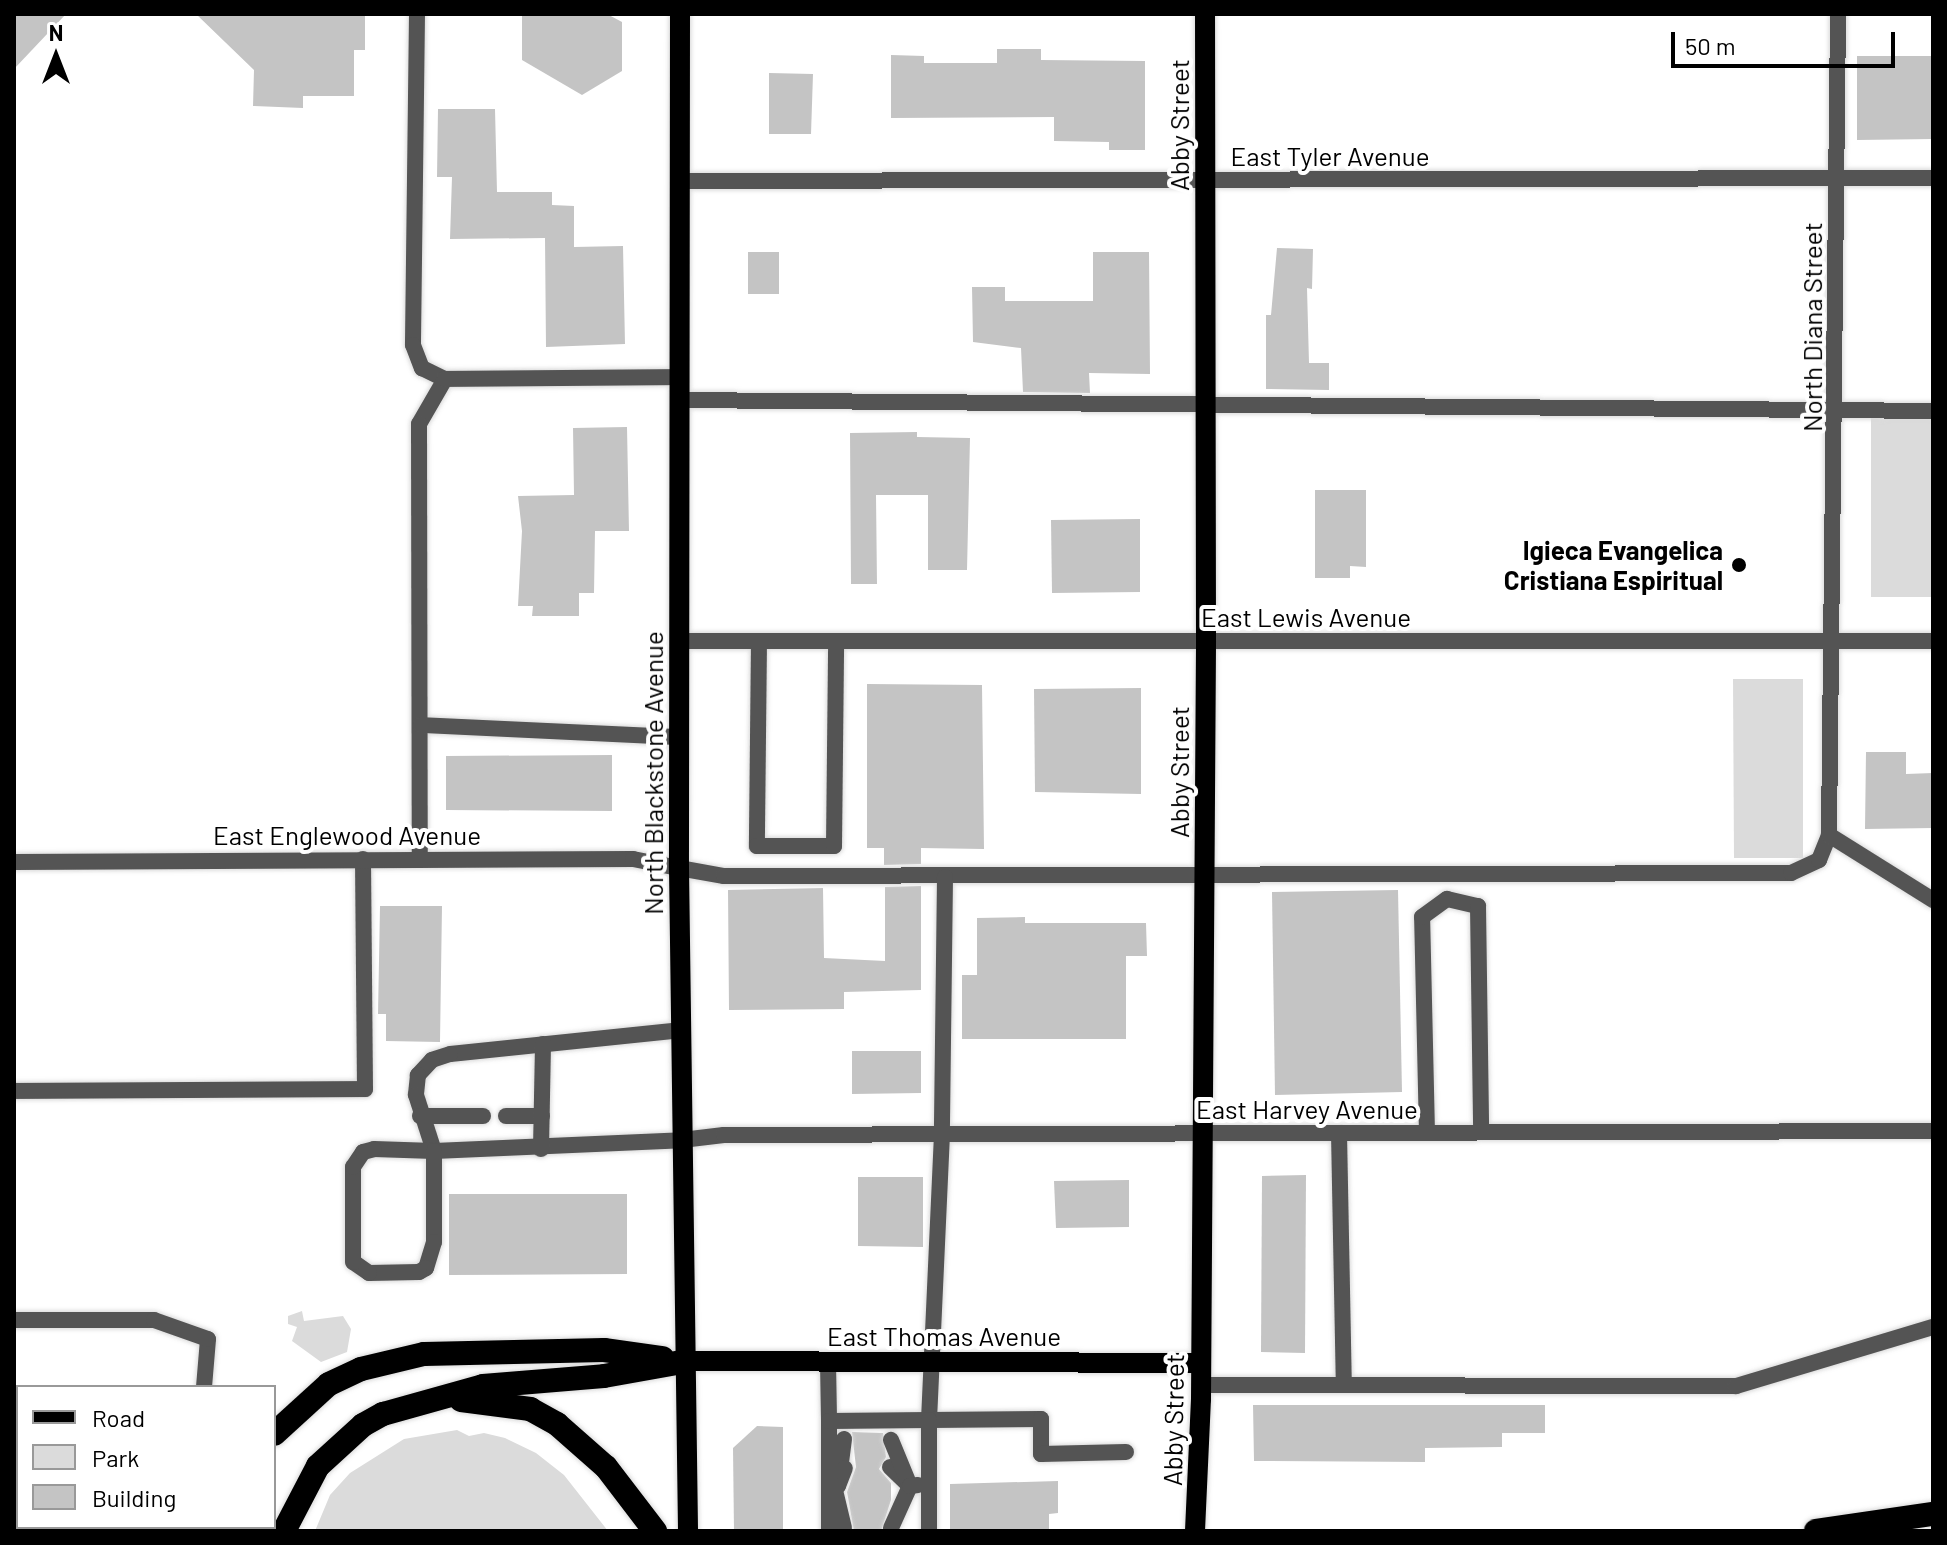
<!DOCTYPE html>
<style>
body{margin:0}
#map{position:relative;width:1947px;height:1545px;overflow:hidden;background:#fff;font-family:Barlow,sans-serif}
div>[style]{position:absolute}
.green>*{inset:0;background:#dbdbdb}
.building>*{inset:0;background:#c4c4c4}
.roads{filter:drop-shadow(0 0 2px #dbdbdb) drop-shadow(0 0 2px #dbdbdb)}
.lane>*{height:16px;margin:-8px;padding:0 8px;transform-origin:8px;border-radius:8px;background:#545454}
.street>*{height:16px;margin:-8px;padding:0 8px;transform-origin:8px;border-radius:8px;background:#545454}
.primary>*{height:20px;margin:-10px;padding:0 10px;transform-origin:10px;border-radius:10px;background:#000}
.highway>*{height:24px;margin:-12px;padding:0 12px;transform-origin:12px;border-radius:12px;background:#000}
.dots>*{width:22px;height:22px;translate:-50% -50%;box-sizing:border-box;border:4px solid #fff;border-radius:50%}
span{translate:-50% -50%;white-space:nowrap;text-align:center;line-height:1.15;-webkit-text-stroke:8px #fff;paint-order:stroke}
.street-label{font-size:26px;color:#000}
.poi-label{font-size:26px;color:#000;font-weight:700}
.right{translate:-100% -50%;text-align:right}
.frame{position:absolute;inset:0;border:16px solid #000;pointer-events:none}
.legend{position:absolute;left:16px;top:1385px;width:260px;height:144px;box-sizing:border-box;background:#fff;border:2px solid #999;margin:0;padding:10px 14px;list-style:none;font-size:24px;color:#000}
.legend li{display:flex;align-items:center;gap:16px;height:40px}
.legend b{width:40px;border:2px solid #999}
.north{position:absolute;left:16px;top:16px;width:80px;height:80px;-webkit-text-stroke:6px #fff;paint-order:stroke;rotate:0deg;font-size:22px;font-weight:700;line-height:32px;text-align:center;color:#000}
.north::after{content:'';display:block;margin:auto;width:28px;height:36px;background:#000;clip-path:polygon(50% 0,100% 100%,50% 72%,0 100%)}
.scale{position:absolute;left:1671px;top:32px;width:224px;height:36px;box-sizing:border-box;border:4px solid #000;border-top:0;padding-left:10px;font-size:24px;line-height:28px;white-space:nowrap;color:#000;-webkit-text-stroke:6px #fff;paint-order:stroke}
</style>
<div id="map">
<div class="green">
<i style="clip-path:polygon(1871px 407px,1933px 407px,1933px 597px,1871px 597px)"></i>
<i style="clip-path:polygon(1733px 679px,1803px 679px,1803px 858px,1734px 858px)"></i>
<i style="clip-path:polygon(302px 1311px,304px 1321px,343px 1316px,351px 1329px,347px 1352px,321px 1362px,292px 1341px,297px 1327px,288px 1324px,288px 1316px)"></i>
<i style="clip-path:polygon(457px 1430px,469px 1436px,484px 1433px,505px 1438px,536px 1453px,564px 1475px,608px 1531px,315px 1531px,330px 1495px,350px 1473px,404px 1439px)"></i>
</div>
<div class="building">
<i style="clip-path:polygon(14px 14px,66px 14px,14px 69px)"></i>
<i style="clip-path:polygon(196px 14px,365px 14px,365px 50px,354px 50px,354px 96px,303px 96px,303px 108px,253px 106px,254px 70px)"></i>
<i style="clip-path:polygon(522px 14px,607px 14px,622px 22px,622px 71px,582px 95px,522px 60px)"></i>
<i style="clip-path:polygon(997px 49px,1041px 49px,1041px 60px,1145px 61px,1145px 150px,1109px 150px,1109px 142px,1054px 141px,1054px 117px,891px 118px,891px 55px,924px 56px,924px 63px,997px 63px)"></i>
<i style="clip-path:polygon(1857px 56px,1933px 56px,1933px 139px,1857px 140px)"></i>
<i style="clip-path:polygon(769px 73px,813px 74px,811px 134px,769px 134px)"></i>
<i style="clip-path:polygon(438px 109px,495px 109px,497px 192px,552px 192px,552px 205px,574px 206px,574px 247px,623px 246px,625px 344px,546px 347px,545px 238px,450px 239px,452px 177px,437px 177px)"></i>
<i style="clip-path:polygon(1277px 248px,1313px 249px,1312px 289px,1307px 288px,1309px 363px,1329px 363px,1329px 390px,1266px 389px,1266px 315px,1271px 315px)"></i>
<i style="clip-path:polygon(748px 252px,779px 252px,779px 294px,748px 294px)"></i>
<i style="clip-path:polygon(1093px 252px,1149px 252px,1150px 374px,1089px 373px,1090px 393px,1023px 392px,1021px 348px,973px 342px,972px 287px,1005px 287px,1005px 301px,1093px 301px)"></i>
<i style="clip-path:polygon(627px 427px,629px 531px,595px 531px,594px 593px,579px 593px,579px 616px,532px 616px,533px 606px,518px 606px,522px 531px,518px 496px,574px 495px,573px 428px)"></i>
<i style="clip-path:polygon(917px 432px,917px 437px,970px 438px,967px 570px,928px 570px,928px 495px,876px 495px,877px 584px,851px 584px,850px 433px)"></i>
<i style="clip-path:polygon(1315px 490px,1366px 490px,1366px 567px,1350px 566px,1350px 578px,1315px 578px)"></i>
<i style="clip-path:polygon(1140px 519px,1140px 592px,1052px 593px,1051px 520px)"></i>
<i style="clip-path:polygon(867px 684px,982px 685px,984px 849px,921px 848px,921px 864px,884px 865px,884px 848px,867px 848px)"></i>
<i style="clip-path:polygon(1141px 688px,1141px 794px,1035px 792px,1034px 689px)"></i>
<i style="clip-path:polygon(1866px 752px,1906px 752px,1906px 774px,1933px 773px,1933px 828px,1865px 829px)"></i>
<i style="clip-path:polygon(612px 755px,612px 811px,446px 810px,446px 756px)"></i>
<i style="clip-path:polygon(921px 886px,921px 990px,844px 992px,844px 1009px,729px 1010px,728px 890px,823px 888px,824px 958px,885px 961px,885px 887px)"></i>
<i style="clip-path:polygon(1398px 890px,1402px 1092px,1275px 1095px,1272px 892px)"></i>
<i style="clip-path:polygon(380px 906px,442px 906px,440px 1042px,386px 1041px,386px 1014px,378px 1014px)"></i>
<i style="clip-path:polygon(1025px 917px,1025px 923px,1146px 923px,1147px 956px,1126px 956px,1126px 1039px,962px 1039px,962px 975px,977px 975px,977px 918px)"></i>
<i style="clip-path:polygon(852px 1051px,921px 1051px,921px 1093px,852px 1094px)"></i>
<i style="clip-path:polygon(1306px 1175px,1305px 1353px,1261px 1352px,1262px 1176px)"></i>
<i style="clip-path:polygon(858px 1177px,923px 1177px,923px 1247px,858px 1246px)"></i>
<i style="clip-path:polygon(1129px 1180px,1129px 1227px,1056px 1228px,1054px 1181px)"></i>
<i style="clip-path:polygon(449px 1194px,627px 1194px,627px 1274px,449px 1275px)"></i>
<i style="clip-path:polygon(1253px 1405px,1545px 1405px,1545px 1433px,1502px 1433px,1502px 1447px,1425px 1448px,1425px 1462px,1254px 1461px)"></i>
<i style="clip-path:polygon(757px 1426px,783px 1427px,783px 1531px,734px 1531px,733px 1448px)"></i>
<i style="clip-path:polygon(852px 1432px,883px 1433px,886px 1457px,879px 1469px,891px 1483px,891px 1500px,881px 1531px,854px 1531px,847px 1492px,856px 1467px)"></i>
<i style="clip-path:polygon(1058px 1481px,1058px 1513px,1049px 1514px,1049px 1531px,950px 1531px,950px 1484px)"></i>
</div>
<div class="roads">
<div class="lane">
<i style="left:417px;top:14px;width:331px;rotate:90.7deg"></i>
<i style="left:413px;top:345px;width:25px;rotate:69deg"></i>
<i style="left:422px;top:368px;width:25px;rotate:26deg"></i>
<i style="left:445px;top:379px;width:52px;rotate:120deg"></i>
<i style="left:419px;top:424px;width:435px;rotate:89.9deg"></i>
<i style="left:679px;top:400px;width:1254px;rotate:0.5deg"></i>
<i style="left:759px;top:641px;width:205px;rotate:90.6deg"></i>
<i style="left:757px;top:846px;width:77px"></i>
<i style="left:834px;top:846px;width:205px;rotate:-89.4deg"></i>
<i style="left:421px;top:725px;width:258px;rotate:2.7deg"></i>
<i style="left:679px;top:868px;width:46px;rotate:10.1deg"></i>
<i style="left:724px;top:876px;width:1067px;rotate:-0.16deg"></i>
<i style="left:1791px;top:873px;width:31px;rotate:-25deg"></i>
<i style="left:1819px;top:860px;width:27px;rotate:-68deg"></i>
<i style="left:945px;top:877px;width:257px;rotate:90.7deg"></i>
<i style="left:942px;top:1134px;width:286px;rotate:92.6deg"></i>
<i style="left:929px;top:1420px;width:112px;rotate:-0.5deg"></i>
<i style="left:1041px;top:1419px;width:35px;rotate:90deg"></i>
<i style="left:1041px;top:1454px;width:85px;rotate:-1.3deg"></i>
<i style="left:682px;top:1030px;width:233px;rotate:174.1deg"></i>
<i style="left:450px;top:1054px;width:19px;rotate:162deg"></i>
<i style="left:432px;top:1060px;width:21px;rotate:133deg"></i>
<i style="left:418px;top:1075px;width:20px;rotate:96deg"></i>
<i style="left:416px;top:1095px;width:59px;rotate:72.2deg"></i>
<i style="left:434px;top:1151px;width:248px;rotate:-2.5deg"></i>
<i style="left:14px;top:1091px;width:351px;rotate:-0.3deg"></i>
<i style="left:365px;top:1089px;width:230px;rotate:-90.5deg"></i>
<i style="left:420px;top:1116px;width:63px"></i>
<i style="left:506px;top:1116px;width:36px"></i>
<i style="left:1339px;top:1133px;width:252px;rotate:88.9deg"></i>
<i style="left:1427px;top:1133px;width:216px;rotate:-91.3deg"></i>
<i style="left:1422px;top:917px;width:31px;rotate:-36deg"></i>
<i style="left:1447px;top:899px;width:32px;rotate:13deg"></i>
<i style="left:1478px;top:906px;width:226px;rotate:89.2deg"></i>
<i style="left:374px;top:1149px;width:60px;rotate:1.9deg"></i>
<i style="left:434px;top:1151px;width:91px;rotate:90deg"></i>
<i style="left:434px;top:1242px;width:27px;rotate:107deg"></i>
<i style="left:426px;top:1268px;width:8px;rotate:150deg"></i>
<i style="left:419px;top:1272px;width:50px;rotate:178.9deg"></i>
<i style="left:369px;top:1273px;width:19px;rotate:-145deg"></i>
<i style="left:353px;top:1262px;width:95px;rotate:-90deg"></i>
<i style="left:353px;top:1167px;width:18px;rotate:-56deg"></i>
<i style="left:363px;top:1152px;width:11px;rotate:-15deg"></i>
<i style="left:541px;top:1149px;width:105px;rotate:-88.9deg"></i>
<i style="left:828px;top:1362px;width:59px;rotate:89deg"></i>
<i style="left:1201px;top:1385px;width:535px;rotate:0.11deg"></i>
<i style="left:1736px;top:1386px;width:206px;rotate:-16.7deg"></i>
<i style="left:204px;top:1387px;width:48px;rotate:-85.2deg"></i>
<i style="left:844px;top:1439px;width:47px;rotate:97.3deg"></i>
<i style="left:838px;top:1486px;width:19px;rotate:-69deg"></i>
<i style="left:890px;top:1467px;width:28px;rotate:44deg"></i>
<i style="left:910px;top:1486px;width:50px;rotate:-112.4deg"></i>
<i style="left:834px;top:1486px;width:43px;rotate:76.6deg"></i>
<i style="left:891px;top:1528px;width:46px;rotate:-65.7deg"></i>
<i style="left:910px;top:1486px;width:8px;rotate:-7deg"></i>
<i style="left:130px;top:1531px;width:4px;rotate:-63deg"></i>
<i style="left:829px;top:1531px;width:110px;rotate:-90deg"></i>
<i style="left:829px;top:1421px;width:100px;rotate:-0.6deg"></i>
<i style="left:929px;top:1420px;width:111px;rotate:90deg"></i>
</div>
<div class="street">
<i style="left:1838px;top:14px;width:821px;rotate:90.63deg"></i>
<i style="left:1829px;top:835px;width:123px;rotate:32deg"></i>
<i style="left:679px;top:181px;width:1254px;rotate:-0.14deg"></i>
<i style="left:445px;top:379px;width:235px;rotate:-0.5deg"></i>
<i style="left:679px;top:641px;width:1254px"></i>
<i style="left:14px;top:862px;width:619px;rotate:-0.28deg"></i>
<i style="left:633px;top:859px;width:47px;rotate:11.1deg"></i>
<i style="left:682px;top:1140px;width:42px;rotate:-6.8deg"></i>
<i style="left:724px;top:1135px;width:1209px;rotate:-0.19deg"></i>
<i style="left:14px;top:1320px;width:140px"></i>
<i style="left:154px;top:1320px;width:57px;rotate:19.4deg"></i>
</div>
<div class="primary">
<i style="left:680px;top:14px;width:854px;rotate:90.07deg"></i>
<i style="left:679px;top:868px;width:663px;rotate:89.22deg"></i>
<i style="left:687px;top:1361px;width:514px;rotate:0.22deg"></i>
<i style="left:1195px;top:1531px;width:132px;rotate:-87.4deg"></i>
<i style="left:1201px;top:1399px;width:758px;rotate:-89.62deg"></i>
<i style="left:1206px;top:641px;width:627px;rotate:-90.09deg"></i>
</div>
<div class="highway">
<i style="left:461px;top:1400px;width:70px;rotate:7.4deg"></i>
<i style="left:530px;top:1409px;width:31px;rotate:29deg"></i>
<i style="left:557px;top:1424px;width:65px;rotate:41.3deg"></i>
<i style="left:606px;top:1467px;width:81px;rotate:52.6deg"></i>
<i style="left:274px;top:1434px;width:74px;rotate:-42.3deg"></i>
<i style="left:329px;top:1384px;width:35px;rotate:-25deg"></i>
<i style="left:361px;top:1369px;width:65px;rotate:-13.4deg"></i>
<i style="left:424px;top:1354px;width:180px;rotate:-1.3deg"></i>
<i style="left:604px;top:1350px;width:59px;rotate:7.9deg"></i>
<i style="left:222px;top:1531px;width:4px;rotate:-63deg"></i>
<i style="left:284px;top:1531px;width:73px;rotate:-62.4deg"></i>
<i style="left:318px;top:1466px;width:61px;rotate:-42.3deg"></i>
<i style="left:363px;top:1425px;width:23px;rotate:-29deg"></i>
<i style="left:383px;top:1414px;width:104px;rotate:-15.6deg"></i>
<i style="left:483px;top:1386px;width:121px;rotate:-4.7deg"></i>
<i style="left:604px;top:1376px;width:84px;rotate:-10.2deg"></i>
<i style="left:1816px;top:1531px;width:118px;rotate:-8.3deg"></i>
</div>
</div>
<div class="dots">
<i style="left:1739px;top:565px;background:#000"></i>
</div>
<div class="street-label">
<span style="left:1179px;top:125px;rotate:-90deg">Abby Street</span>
<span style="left:1330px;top:156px">East Tyler Avenue</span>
<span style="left:1812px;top:327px;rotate:-90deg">North Diana Street</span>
<span style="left:1306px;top:617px">East Lewis Avenue</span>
<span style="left:1179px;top:772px;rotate:-90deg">Abby Street</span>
<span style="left:653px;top:773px;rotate:-90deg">North Blackstone Avenue</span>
<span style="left:347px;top:835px">East Englewood Avenue</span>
<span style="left:1307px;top:1109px">East Harvey Avenue</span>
<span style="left:944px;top:1336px">East Thomas Avenue</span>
<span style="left:1173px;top:1420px;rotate:-89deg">Abby Street</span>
</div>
<div class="poi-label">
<span class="right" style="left:1723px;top:565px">Igieca Evangelica<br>Cristiana Espiritual</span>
</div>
<div class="frame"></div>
<ul class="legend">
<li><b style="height:10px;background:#000"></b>Road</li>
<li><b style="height:22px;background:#dbdbdb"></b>Park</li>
<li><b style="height:22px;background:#c4c4c4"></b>Building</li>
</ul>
<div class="north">N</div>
<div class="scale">50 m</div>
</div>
